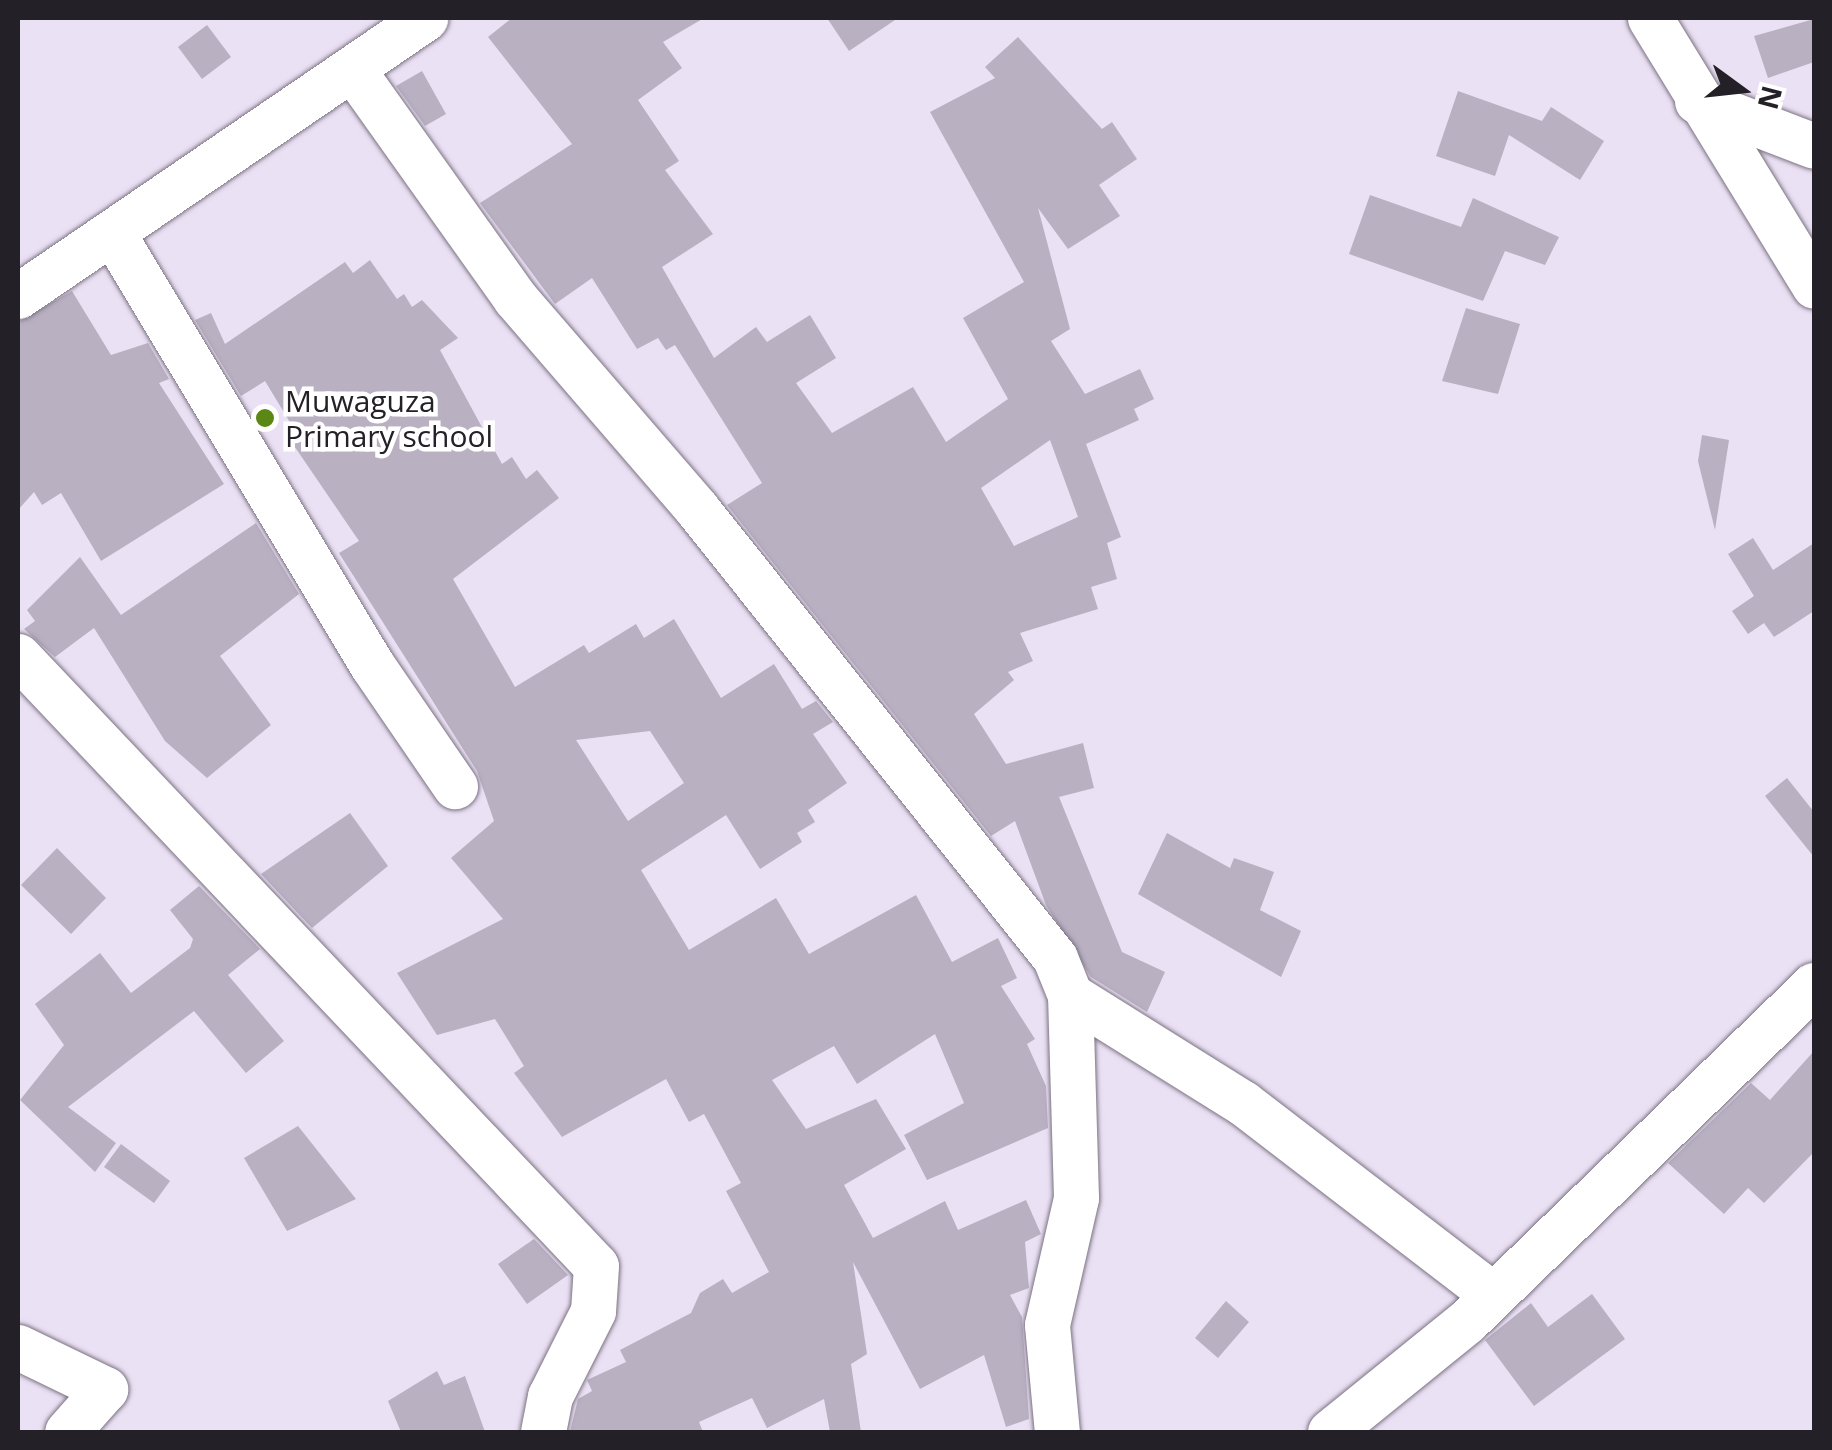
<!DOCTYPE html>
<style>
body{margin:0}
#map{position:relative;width:1832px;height:1450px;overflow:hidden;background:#ebe1f4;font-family:"Open Sans",sans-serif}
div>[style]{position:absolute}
.building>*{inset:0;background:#b9b0c2}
.roads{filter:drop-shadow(0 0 2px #7b7282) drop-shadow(0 0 2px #7b7282)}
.minor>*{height:45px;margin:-22.5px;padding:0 22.5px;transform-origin:22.5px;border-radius:22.5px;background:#fff}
.dots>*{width:28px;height:28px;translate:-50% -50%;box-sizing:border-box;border:5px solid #fff;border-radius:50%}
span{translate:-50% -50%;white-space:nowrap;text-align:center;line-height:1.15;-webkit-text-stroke:9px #fff;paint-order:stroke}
.poi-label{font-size:30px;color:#242027}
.left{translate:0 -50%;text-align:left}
.frame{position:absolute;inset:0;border:20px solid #242027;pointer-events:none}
.north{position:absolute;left:1692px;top:40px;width:100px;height:100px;-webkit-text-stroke:8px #fff;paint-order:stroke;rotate:105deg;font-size:28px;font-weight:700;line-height:40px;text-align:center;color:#242027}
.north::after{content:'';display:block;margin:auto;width:35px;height:45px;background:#242027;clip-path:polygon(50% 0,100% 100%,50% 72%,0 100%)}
</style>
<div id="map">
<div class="building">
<i style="clip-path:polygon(evenodd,512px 18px,704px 18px,663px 42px,682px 68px,638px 100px,679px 161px,665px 170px,713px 234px,662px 267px,714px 358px,756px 327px,767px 342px,810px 315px,836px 358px,796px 383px,832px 433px,913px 387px,946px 442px,1008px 399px,963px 318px,1024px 282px,930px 112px,995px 78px,985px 67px,1018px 37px,1102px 129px,1112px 122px,1137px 159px,1099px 185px,1120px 216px,1068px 249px,1038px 208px,1070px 329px,1051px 341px,1085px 394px,1140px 369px,1154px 399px,1134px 409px,1139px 420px,1086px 444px,1121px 537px,1107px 543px,1117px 579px,1091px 587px,1098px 609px,1020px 633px,1033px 661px,1008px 672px,1014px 680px,974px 714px,1006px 764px,1083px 743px,1094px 788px,1059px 797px,1122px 952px,1165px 972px,1147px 1012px,1091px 977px,1046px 905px,1015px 821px,991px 836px,727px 505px,762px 483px,675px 345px,666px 350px,658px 338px,637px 349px,592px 278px,555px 304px,480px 203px,572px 144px,488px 37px,512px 18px,1050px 440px,1078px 517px,1014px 546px,981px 488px,1050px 440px)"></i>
<i style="clip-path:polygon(827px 18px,898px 18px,849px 51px)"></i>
<i style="clip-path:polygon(1814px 19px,1814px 62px,1768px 78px,1754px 36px)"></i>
<i style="clip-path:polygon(207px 25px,231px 57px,202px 79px,178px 47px)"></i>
<i style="clip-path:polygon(422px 71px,446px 114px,425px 126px,396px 86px)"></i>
<i style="clip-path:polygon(1458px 91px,1542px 121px,1551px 107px,1604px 141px,1580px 180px,1509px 135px,1495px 176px,1436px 156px)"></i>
<i style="clip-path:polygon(1370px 195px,1461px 227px,1473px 198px,1559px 237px,1545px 265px,1505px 251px,1483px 301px,1349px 254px)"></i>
<i style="clip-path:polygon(evenodd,370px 260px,397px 299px,404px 294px,412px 307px,422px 300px,458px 338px,440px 350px,502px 464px,512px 457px,526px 479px,537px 470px,559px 498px,453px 579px,515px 687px,584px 645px,589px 653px,636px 624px,644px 638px,674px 619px,721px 698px,774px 664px,802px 709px,816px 701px,833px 722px,813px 734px,847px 783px,808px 810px,815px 822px,797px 833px,802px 842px,760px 869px,726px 815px,641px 870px,689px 950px,776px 898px,809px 954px,916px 895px,952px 962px,998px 938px,1017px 978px,1001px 986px,1035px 1039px,1027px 1044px,1046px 1086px,1048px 1128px,927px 1180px,904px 1135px,964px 1103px,935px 1034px,857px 1084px,834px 1046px,772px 1080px,806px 1129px,876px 1099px,906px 1149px,844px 1185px,873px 1238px,945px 1201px,958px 1230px,1026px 1200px,1041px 1234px,1025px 1242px,1029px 1288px,1010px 1295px,1022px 1317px,1029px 1419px,1006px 1427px,984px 1355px,920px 1389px,853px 1262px,867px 1354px,851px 1364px,861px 1432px,830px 1432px,824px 1399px,767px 1428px,752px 1398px,699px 1422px,703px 1432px,570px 1432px,578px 1399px,592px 1391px,587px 1380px,626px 1362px,620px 1350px,691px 1313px,700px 1293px,723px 1279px,732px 1293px,769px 1272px,726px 1191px,741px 1183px,704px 1114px,689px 1122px,666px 1079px,562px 1137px,514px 1073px,524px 1066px,495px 1019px,437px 1035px,397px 973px,503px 919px,451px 858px,494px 821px,477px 771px,339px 553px,359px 541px,286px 434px,294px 429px,265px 381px,241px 396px,195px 320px,211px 313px,225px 344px,345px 262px,353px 273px,370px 260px,650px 731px,684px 783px,628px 821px,576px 740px,650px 731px)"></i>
<i style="clip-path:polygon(72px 291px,111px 355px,148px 343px,169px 379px,159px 383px,224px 484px,101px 561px,61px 493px,42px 505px,34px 492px,18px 510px,18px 322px)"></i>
<i style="clip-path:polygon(1466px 308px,1520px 324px,1498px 394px,1442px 381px)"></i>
<i style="clip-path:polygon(1702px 435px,1729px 440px,1715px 530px,1698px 461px)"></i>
<i style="clip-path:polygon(256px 523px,299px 594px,220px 656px,271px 725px,207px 778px,165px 741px,94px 628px,55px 657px,24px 629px,35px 621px,27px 610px,80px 557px,121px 615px)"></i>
<i style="clip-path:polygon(1753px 538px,1773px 570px,1814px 543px,1814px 611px,1774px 637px,1764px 623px,1748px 634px,1732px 611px,1754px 596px,1728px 554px)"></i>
<i style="clip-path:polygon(1787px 778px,1814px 812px,1814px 857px,1765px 796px)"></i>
<i style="clip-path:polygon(350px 813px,388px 866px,312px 928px,261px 874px)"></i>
<i style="clip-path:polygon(1167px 833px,1230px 868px,1234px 858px,1274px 872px,1260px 910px,1301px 931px,1281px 977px,1138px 894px)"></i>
<i style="clip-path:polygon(57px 848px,106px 898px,71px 934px,21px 885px)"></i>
<i style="clip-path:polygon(199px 886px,260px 949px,228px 975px,284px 1041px,246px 1073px,194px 1011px,68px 1107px,116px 1143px,95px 1172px,20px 1100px,64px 1045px,35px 1004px,100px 953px,131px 993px,190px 948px,193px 939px,170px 910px)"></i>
<i style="clip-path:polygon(1814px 1051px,1814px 1152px,1764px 1203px,1748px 1188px,1724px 1214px,1668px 1163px,1751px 1083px,1770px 1100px)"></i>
<i style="clip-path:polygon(298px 1126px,356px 1199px,287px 1231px,244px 1158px)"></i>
<i style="clip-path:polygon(121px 1144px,170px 1181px,154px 1203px,104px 1167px)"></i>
<i style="clip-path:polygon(534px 1239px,568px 1275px,527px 1304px,498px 1264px)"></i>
<i style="clip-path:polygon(1592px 1294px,1625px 1339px,1534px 1406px,1485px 1340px,1531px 1303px,1548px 1327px)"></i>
<i style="clip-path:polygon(1226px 1301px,1249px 1322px,1218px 1358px,1195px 1338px)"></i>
<i style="clip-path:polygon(437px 1371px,444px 1385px,465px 1376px,485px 1432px,401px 1432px,388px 1401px)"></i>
</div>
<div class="roads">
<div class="minor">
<i style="left:1650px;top:18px;width:314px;rotate:58.5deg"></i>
<i style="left:353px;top:70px;width:280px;rotate:54.6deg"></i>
<i style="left:515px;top:298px;width:279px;rotate:49.2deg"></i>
<i style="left:697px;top:509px;width:574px;rotate:51.43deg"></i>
<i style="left:1055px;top:958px;width:40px;rotate:68deg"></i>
<i style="left:1070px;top:995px;width:203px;rotate:88.3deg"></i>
<i style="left:1076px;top:1198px;width:130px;rotate:102.9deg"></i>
<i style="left:1047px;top:1325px;width:107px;rotate:84.7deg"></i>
<i style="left:1697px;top:101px;width:125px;rotate:21deg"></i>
<i style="left:112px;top:232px;width:505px;rotate:59.02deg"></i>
<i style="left:372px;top:665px;width:147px;rotate:55.6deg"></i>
<i style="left:18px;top:296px;width:493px;rotate:-34.3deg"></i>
<i style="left:18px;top:656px;width:840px;rotate:46.54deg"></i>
<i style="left:596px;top:1266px;width:45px;rotate:93.8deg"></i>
<i style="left:593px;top:1311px;width:95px;rotate:116.8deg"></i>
<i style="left:550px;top:1396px;width:37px;rotate:101deg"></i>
<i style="left:1070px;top:995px;width:204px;rotate:32deg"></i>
<i style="left:1243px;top:1103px;width:315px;rotate:37.5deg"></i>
<i style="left:18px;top:1347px;width:97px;rotate:25.8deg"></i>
<i style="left:105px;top:1389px;width:57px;rotate:131.5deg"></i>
<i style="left:1330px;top:1432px;width:176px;rotate:-39deg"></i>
<i style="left:1467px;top:1321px;width:483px;rotate:-44.1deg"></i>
</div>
</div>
<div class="dots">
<i style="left:265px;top:418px;background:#5b8715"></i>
</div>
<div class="poi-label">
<span class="left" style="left:285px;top:418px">Muwaguza<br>Primary school</span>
</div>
<div class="frame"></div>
<div class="north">N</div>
</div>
